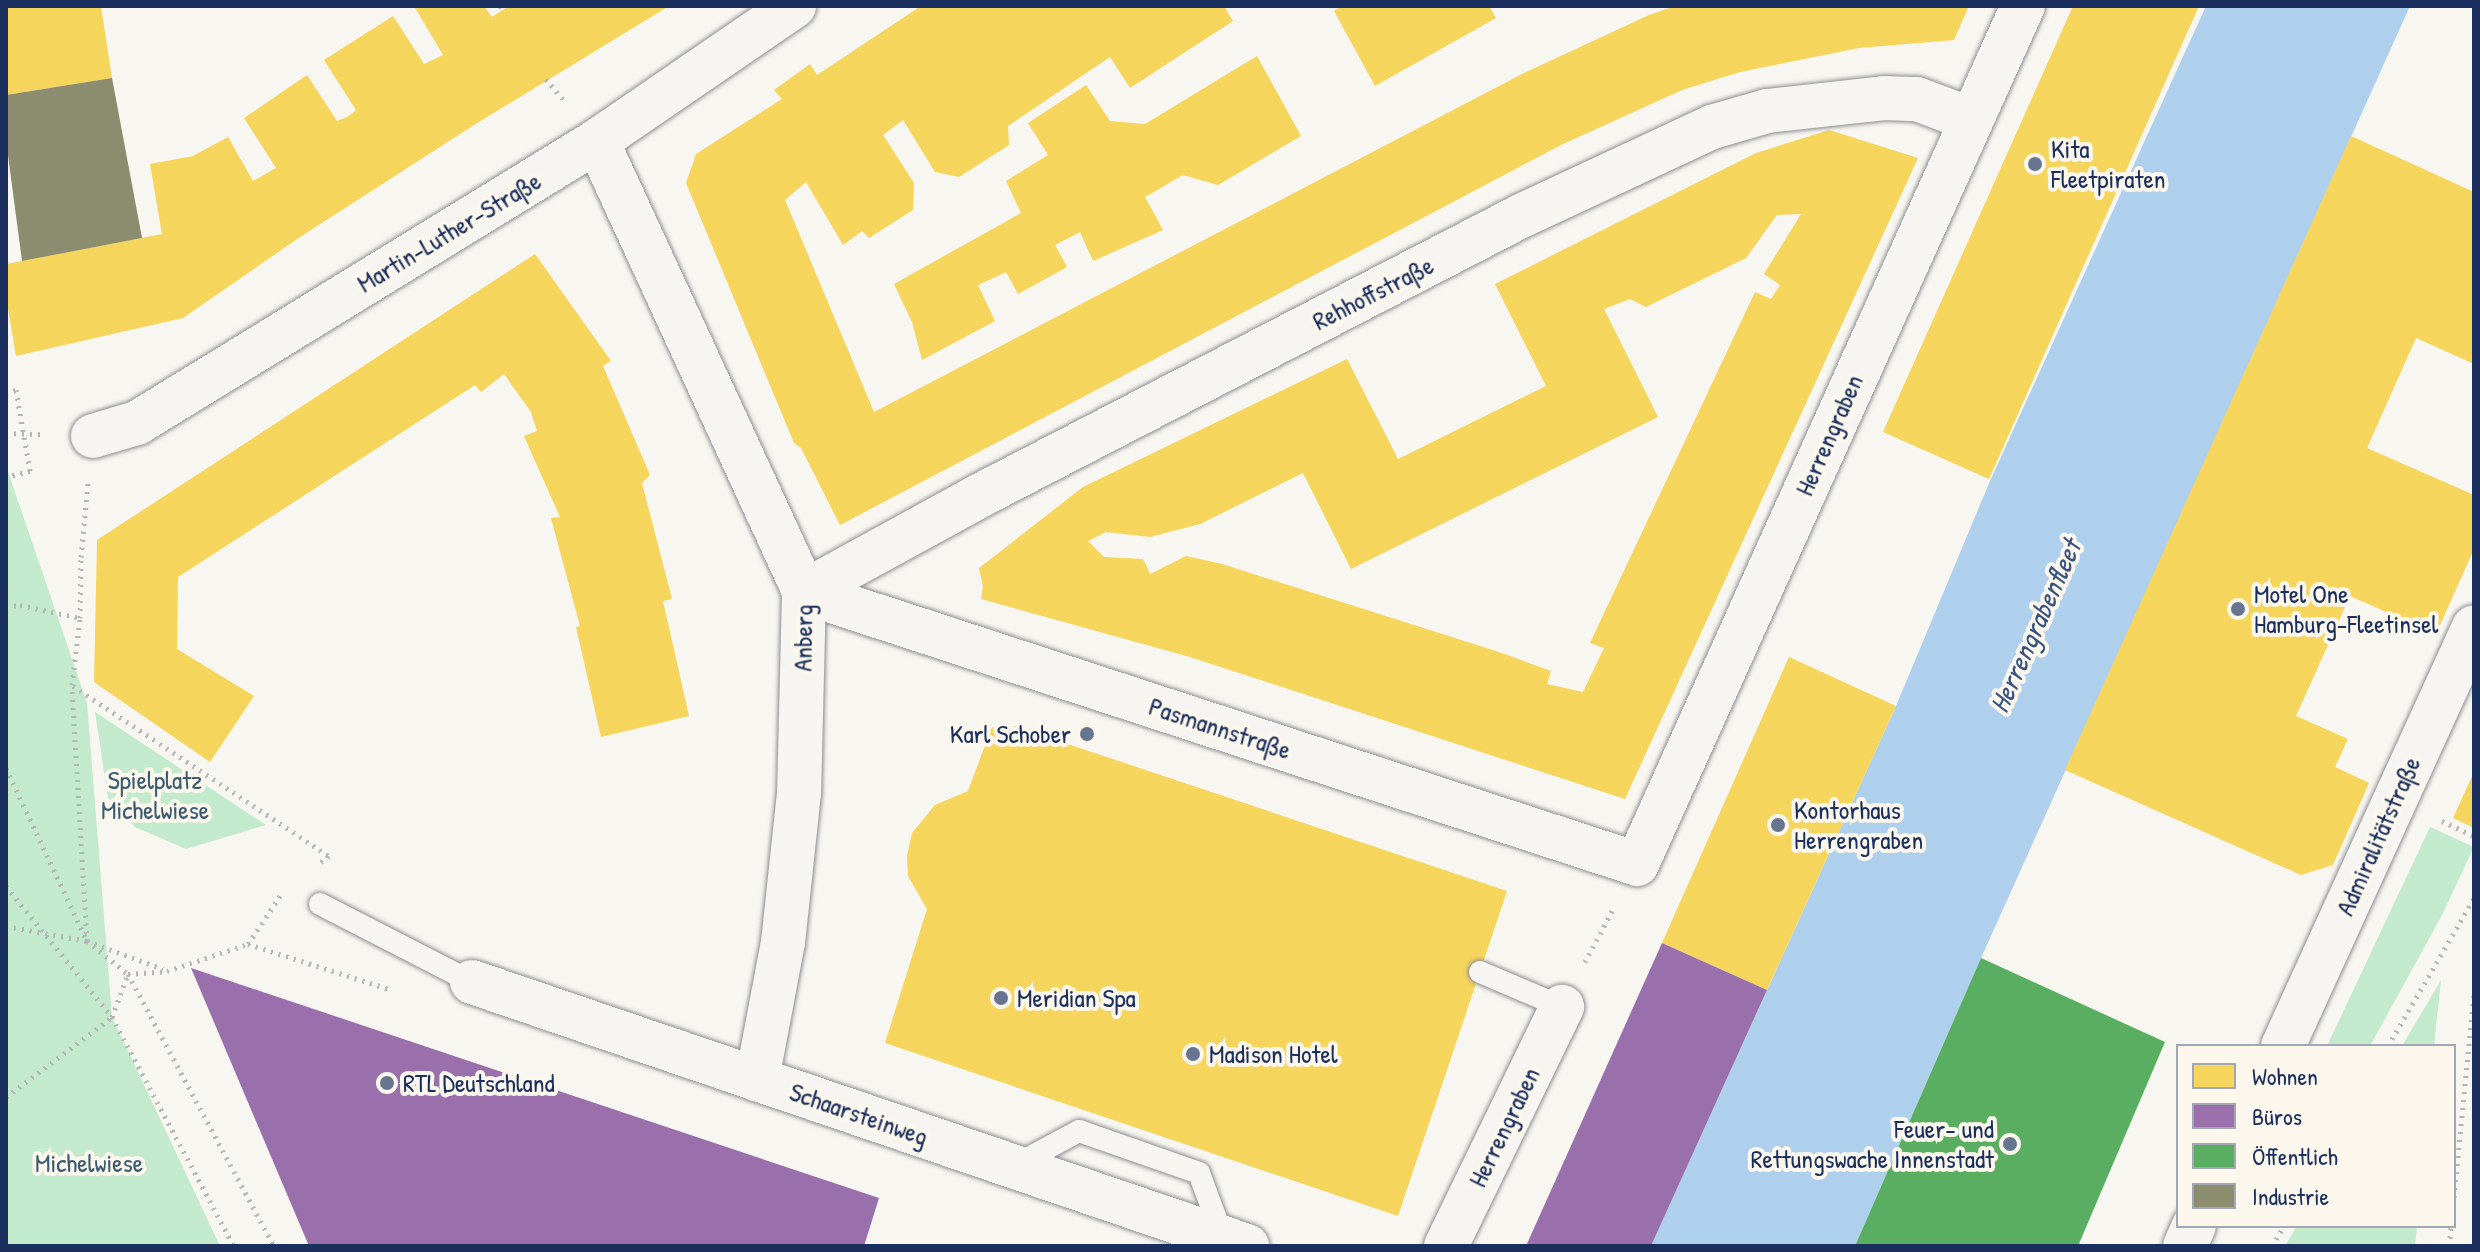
<!DOCTYPE html>
<meta charset="utf-8">
<style>
body{margin:0}
#map{position:relative;width:2480px;height:1252px;overflow:hidden;background:#f8f6f0;font-family:"Patrick Hand",sans-serif}
div>[style]{position:absolute}
.green>*{inset:0;background:#c3eacc}
.water>*{inset:0;background:#aed0ec}
.homes>*{inset:0;background:#f6d55c}
.offices>*{inset:0;background:#9970ab}
.public>*{inset:0;background:#5aae61}
.industry>*{inset:0;background:#8c8c6e}
.path>*{height:5px;margin-top:-2.5px;transform-origin:0;background:repeating-linear-gradient(90deg,#b3b5b7 0 2px,transparent 0 8px)}
.roads{filter:drop-shadow(0 0 2px #8b8e94) drop-shadow(0 0 2px #8b8e94)}
.service>*{height:22px;margin:-11px;padding:0 11px;transform-origin:11px;border-radius:11px;background:#f6f5f1}
.minor>*{height:44px;margin:-22px;padding:0 22px;transform-origin:22px;border-radius:22px;background:#f6f5f1}
.dots>*{width:22px;height:22px;translate:-50% -50%;box-sizing:border-box;border:4px solid #fbf7ec;border-radius:50%}
span{translate:-50% -50%;white-space:nowrap;text-align:center;line-height:1.15;-webkit-text-stroke:8px #fbf7ec;paint-order:stroke}
.poi-label{font-size:26px;color:#1b2f5e}
.left{translate:0 -50%;text-align:left}
.right{translate:-100% -50%;text-align:right}
.street-label{font-size:26px;color:#1b2f5e}
.park-label{font-size:26px;color:#3a5b72}
.water-label{font-size:28px;color:#385381;font-style:italic}
.frame{position:absolute;inset:0;border:8px solid #1b2f5e;pointer-events:none}
.legend{position:absolute;left:2176px;top:1044px;width:280px;height:184px;box-sizing:border-box;background:#fbf7ec;border:2px solid #a1a7b3;margin:0;padding:10px 14px;list-style:none;font-size:24px;color:#1b2f5e}
.legend li{display:flex;align-items:center;gap:16px;height:40px}
.legend b{width:40px;border:2px solid #a1a7b3}
</style>
<div id="map">
<div class="green">
<i style="clip-path:polygon(6px 466px,87px 703px,112px 1017px,220px 1246px,6px 1246px)"></i>
<i style="clip-path:polygon(95px 712px,266px 825px,186px 849px,135px 827px,108px 798px)"></i>
<i style="clip-path:polygon(2430px 827px,2474px 847px,2441px 917px,2370px 1046px,2327px 1046px)"></i>
<i style="clip-path:polygon(2441px 980px,2434px 1046px,2402px 1046px)"></i>
<i style="clip-path:polygon(2297px 1226px,2417px 1226px,2415px 1246px,2285px 1246px)"></i>
</div>
<div class="water">
<i style="clip-path:polygon(2206px 6px,2410px 6px,1981px 958px,1855px 1246px,1651px 1246px,1896px 706px,1990px 481px)"></i>
</div>
<div class="homes">
<i style="clip-path:polygon(6px 6px,101px 6px,112px 78px,6px 95px)"></i>
<i style="clip-path:polygon(414px 6px,484px 6px,492px 17px,509px 6px,669px 6px,474px 125px,300px 237px,183px 318px,16px 356px,6px 297px,6px 264px,162px 234px,150px 164px,193px 156px,228px 137px,253px 181px,276px 168px,244px 118px,307px 75px,337px 121px,347px 117px,356px 110px,324px 60px,393px 16px,424px 64px,443px 55px)"></i>
<i style="clip-path:polygon(921px 6px,1224px 6px,1233px 21px,1130px 88px,1110px 57px,1008px 126px,1009px 145px,959px 177px,935px 172px,903px 120px,883px 135px,914px 183px,913px 210px,869px 238px,862px 231px,843px 245px,806px 182px,785px 200px,874px 412px,1524px 73px,1649px 15px,1675px 6px,1969px 6px,1954px 40px,1859px 48px,1740px 72px,1682px 90px,1561px 145px,840px 525px,801px 448px,794px 443px,686px 183px,696px 154px,782px 99px,774px 90px,810px 64px,817px 75px)"></i>
<i style="clip-path:polygon(1342px 6px,1489px 6px,1496px 18px,1375px 86px,1334px 11px)"></i>
<i style="clip-path:polygon(2073px 6px,2199px 6px,1989px 479px,1883px 432px)"></i>
<i style="clip-path:polygon(1257px 56px,1301px 136px,1218px 185px,1183px 175px,1145px 197px,1163px 230px,1093px 261px,1080px 232px,1055px 245px,1067px 267px,1018px 294px,1006px 272px,978px 285px,995px 321px,922px 360px,912px 322px,894px 284px,1021px 213px,1006px 181px,1048px 155px,1028px 123px,1086px 85px,1110px 121px,1145px 124px)"></i>
<i style="clip-path:polygon(evenodd,1829px 130px,1918px 158px,1625px 799px,1190px 657px,981px 599px,983px 586px,979px 568px,1083px 487px,1347px 359px,1398px 459px,1546px 386px,1495px 284px,1756px 153px,1829px 130px,1801px 214px,1764px 274px,1780px 285px,1771px 299px,1755px 292px,1590px 643px,1604px 648px,1583px 692px,1547px 684px,1551px 671px,1499px 652px,1222px 564px,1186px 556px,1150px 574px,1143px 559px,1104px 557px,1088px 541px,1106px 532px,1150px 537px,1200px 524px,1303px 473px,1351px 569px,1658px 417px,1604px 309px,1630px 299px,1646px 307px,1746px 258px,1777px 215px,1801px 214px)"></i>
<i style="clip-path:polygon(2351px 136px,2474px 192px,2474px 364px,2416px 338px,2367px 448px,2474px 495px,2474px 549px,2436px 634px,2350px 596px,2296px 716px,2348px 739px,2335px 767px,2369px 783px,2333px 865px,2301px 875px,2065px 770px)"></i>
<i style="clip-path:polygon(535px 254px,611px 361px,603px 366px,650px 475px,642px 483px,672px 599px,663px 601px,689px 716px,601px 737px,576px 627px,580px 626px,551px 518px,560px 517px,524px 436px,537px 431px,531px 412px,504px 374px,481px 392px,475px 385px,178px 577px,177px 649px,254px 696px,210px 762px,94px 682px,97px 540px)"></i>
<i style="clip-path:polygon(1789px 657px,1896px 706px,1767px 990px,1662px 943px)"></i>
<i style="clip-path:polygon(1014px 726px,1507px 891px,1398px 1216px,885px 1043px,927px 909px,908px 876px,907px 856px,912px 833px,935px 805px,968px 791px,992px 727px,1012px 732px)"></i>
<i style="clip-path:polygon(2474px 772px,2474px 828px,2453px 818px)"></i>
</div>
<div class="offices">
<i style="clip-path:polygon(1662px 943px,1767px 990px,1651px 1246px,1526px 1246px)"></i>
<i style="clip-path:polygon(191px 968px,879px 1198px,864px 1246px,309px 1246px)"></i>
</div>
<div class="public">
<i style="clip-path:polygon(1981px 958px,2165px 1042px,2078px 1246px,1855px 1246px)"></i>
</div>
<div class="industry">
<i style="clip-path:polygon(112px 78px,142px 238px,22px 261px,6px 140px,6px 95px)"></i>
</div>
<div class="path">
<i style="left:500px;top:6px;width:5px;rotate:53deg"></i>
<i style="left:546px;top:79px;width:31px;rotate:50deg"></i>
<i style="left:6px;top:393px;width:10px;rotate:-17deg"></i>
<i style="left:16px;top:390px;width:82px;rotate:80.2deg"></i>
<i style="left:30px;top:471px;width:25px;rotate:166deg"></i>
<i style="left:6px;top:433px;width:36px;rotate:2deg"></i>
<i style="left:6px;top:607px;width:14px;rotate:-8deg"></i>
<i style="left:20px;top:605px;width:61px;rotate:12.2deg"></i>
<i style="left:73px;top:686px;width:307px;rotate:33.6deg"></i>
<i style="left:329px;top:856px;width:14px;rotate:144deg"></i>
<i style="left:6px;top:768px;width:191px;rotate:64.9deg"></i>
<i style="left:87px;top:941px;width:53px;rotate:38.8deg"></i>
<i style="left:128px;top:974px;width:309px;rotate:61.8deg"></i>
<i style="left:2442px;top:821px;width:35px;rotate:25deg"></i>
<i style="left:6px;top:886px;width:169px;rotate:51deg"></i>
<i style="left:112px;top:1017px;width:259px;rotate:62deg"></i>
<i style="left:6px;top:926px;width:82px;rotate:10.5deg"></i>
<i style="left:87px;top:941px;width:81px;rotate:20.2deg"></i>
<i style="left:87px;top:941px;width:256px;rotate:-93.4deg"></i>
<i style="left:72px;top:685px;width:67px;rotate:-83.2deg"></i>
<i style="left:80px;top:618px;width:61px;rotate:-89.1deg"></i>
<i style="left:81px;top:557px;width:74px;rotate:-84.6deg"></i>
<i style="left:248px;top:944px;width:58px;rotate:-56.3deg"></i>
<i style="left:1585px;top:962px;width:58px;rotate:-62.1deg"></i>
<i style="left:2388px;top:1046px;width:171px;rotate:-59.8deg"></i>
<i style="left:6px;top:1097px;width:133px;rotate:-37deg"></i>
<i style="left:112px;top:1017px;width:46px;rotate:-69.6deg"></i>
<i style="left:128px;top:974px;width:39px;rotate:-4deg"></i>
<i style="left:167px;top:971px;width:85px;rotate:-18.4deg"></i>
<i style="left:248px;top:944px;width:148px;rotate:17.7deg"></i>
<i style="left:2454px;top:1197px;width:204px;rotate:-84.4deg"></i>
<i style="left:2272px;top:1246px;width:23px;rotate:-59deg"></i>
<i style="left:2449px;top:1246px;width:20px;rotate:-84deg"></i>
</div>
<div class="roads">
<div class="service">
<i style="left:320px;top:904px;width:171px;rotate:27.2deg"></i>
<i style="left:1480px;top:972px;width:89px;rotate:23.1deg"></i>
<i style="left:1014px;top:1166px;width:74px;rotate:-28.3deg"></i>
<i style="left:1079px;top:1131px;width:127px;rotate:19.3deg"></i>
<i style="left:1199px;top:1173px;width:69px;rotate:69.7deg"></i>
</div>
<div class="minor">
<i style="left:597px;top:141px;width:496px;rotate:65.3deg"></i>
<i style="left:804px;top:592px;width:201px;rotate:91.4deg"></i>
<i style="left:799px;top:793px;width:150px;rotate:96.1deg"></i>
<i style="left:783px;top:942px;width:140px;rotate:100.7deg"></i>
<i style="left:93px;top:436px;width:46px;rotate:-16.5deg"></i>
<i style="left:137px;top:423px;width:540px;rotate:-31.51deg"></i>
<i style="left:597px;top:141px;width:239px;rotate:-34.4deg"></i>
<i style="left:804px;top:592px;width:876px;rotate:18.08deg"></i>
<i style="left:1637px;top:864px;width:941px;rotate:-65.78deg"></i>
<i style="left:804px;top:592px;width:200px;rotate:-28.7deg"></i>
<i style="left:979px;top:496px;width:610px;rotate:-27.32deg"></i>
<i style="left:1521px;top:216px;width:211px;rotate:-25deg"></i>
<i style="left:1712px;top:127px;width:57px;rotate:-16.2deg"></i>
<i style="left:1767px;top:111px;width:118px;rotate:-6.3deg"></i>
<i style="left:1884px;top:98px;width:33px;rotate:2deg"></i>
<i style="left:1917px;top:99px;width:57px;rotate:20.7deg"></i>
<i style="left:472px;top:982px;width:819px;rotate:18.81deg"></i>
<i style="left:2283px;top:1046px;width:460px;rotate:-65.5deg"></i>
<i style="left:1446px;top:1246px;width:266px;rotate:-64.1deg"></i>
<i style="left:2185px;top:1246px;width:22px;rotate:-66deg"></i>
</div>
</div>
<div class="dots">
<i style="left:2035px;top:164px;background:#687591"></i>
<i style="left:2238px;top:609px;background:#687591"></i>
<i style="left:1087px;top:734px;background:#687591"></i>
<i style="left:1778px;top:825px;background:#687591"></i>
<i style="left:1001px;top:998px;background:#687591"></i>
<i style="left:1193px;top:1054px;background:#687591"></i>
<i style="left:387px;top:1083px;background:#687591"></i>
<i style="left:2010px;top:1144px;background:#687591"></i>
</div>
<div class="poi-label">
<span class="left" style="left:2051px;top:164px">Kita<br>Fleetpiraten</span>
<span class="left" style="left:2254px;top:609px">Motel One<br>Hamburg-Fleetinsel</span>
<span class="right" style="left:1071px;top:734px">Karl Schober</span>
<span class="left" style="left:1794px;top:825px">Kontorhaus<br>Herrengraben</span>
<span class="left" style="left:1017px;top:998px">Meridian Spa</span>
<span class="left" style="left:1209px;top:1054px">Madison Hotel</span>
<span class="left" style="left:403px;top:1083px">RTL Deutschland</span>
<span class="right" style="left:1994px;top:1144px">Feuer- und<br>Rettungswache Innenstadt</span>
</div>
<div class="street-label">
<span style="left:449px;top:232px;rotate:-31deg">Martin-Luther-Straße</span>
<span style="left:1373px;top:293px;rotate:-27deg">Rehhoffstraße</span>
<span style="left:1829px;top:435px;rotate:-66deg">Herrengraben</span>
<span style="left:803px;top:638px;rotate:-89deg">Anberg</span>
<span style="left:1220px;top:728px;rotate:18deg">Pasmannstraße</span>
<span style="left:2378px;top:836px;rotate:-66deg">Admiralitätstraße</span>
<span style="left:859px;top:1114px;rotate:19deg">Schaarsteinweg</span>
<span style="left:1504px;top:1127px;rotate:-64deg">Herrengraben</span>
</div>
<div class="park-label">
<span style="left:155px;top:795px">Spielplatz<br>Michelwiese</span>
<span style="left:89px;top:1163px">Michelwiese</span>
</div>
<div class="water-label">
<span style="left:2035px;top:626px;rotate:-66deg">Herrengrabenfleet</span>
</div>
<div class="frame"></div>
<ul class="legend">
<li><b style="height:22px;background:#f6d55c"></b>Wohnen</li>
<li><b style="height:22px;background:#9970ab"></b>Büros</li>
<li><b style="height:22px;background:#5aae61"></b>Öffentlich</li>
<li><b style="height:22px;background:#8c8c6e"></b>Industrie</li>
</ul>
</div>
